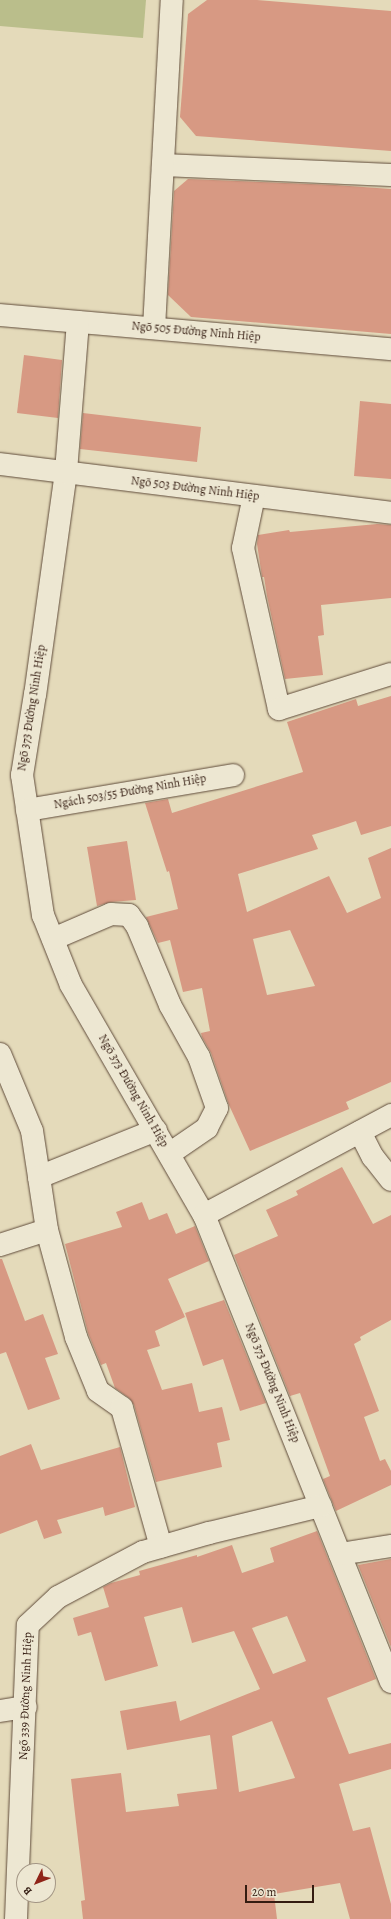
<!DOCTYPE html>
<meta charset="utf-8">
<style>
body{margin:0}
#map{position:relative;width:391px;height:1919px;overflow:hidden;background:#e4daba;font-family:Alegreya,serif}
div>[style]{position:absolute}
.green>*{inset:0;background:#babe8b}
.building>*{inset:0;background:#d79983}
.roads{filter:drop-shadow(0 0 1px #604c3b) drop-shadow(0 0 1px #604c3b)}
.minor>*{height:22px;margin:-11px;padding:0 11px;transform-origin:11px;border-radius:11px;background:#ede7d2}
span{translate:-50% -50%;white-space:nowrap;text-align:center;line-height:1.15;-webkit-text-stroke:3px #ede7d2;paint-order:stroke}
.street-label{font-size:12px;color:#341c11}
.north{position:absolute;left:16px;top:1863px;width:40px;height:40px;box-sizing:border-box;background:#ede7d2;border:1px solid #a39685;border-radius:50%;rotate:227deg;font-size:11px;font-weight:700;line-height:16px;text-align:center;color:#341c11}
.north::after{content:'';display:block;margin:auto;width:14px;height:18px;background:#8f2418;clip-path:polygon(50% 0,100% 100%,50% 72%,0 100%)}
.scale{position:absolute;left:245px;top:1885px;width:69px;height:18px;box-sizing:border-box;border:2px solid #341c11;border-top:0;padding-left:5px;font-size:12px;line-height:14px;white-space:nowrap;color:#341c11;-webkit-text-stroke:3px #ede7d2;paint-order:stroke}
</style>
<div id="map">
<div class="green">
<i style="clip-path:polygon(0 0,146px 0,143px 38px,0 26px)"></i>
</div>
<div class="building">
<i style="clip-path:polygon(207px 0,257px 0,391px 11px,391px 151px,196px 136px,180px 117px,188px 14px)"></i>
<i style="clip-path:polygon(188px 179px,335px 185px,391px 189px,391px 334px,191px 317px,168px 295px,174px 191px)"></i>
<i style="clip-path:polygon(24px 355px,62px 360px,58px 418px,17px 413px)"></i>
<i style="clip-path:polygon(360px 401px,391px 404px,391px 479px,354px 476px)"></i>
<i style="clip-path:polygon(83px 413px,201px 427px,197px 462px,80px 449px)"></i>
<i style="clip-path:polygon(377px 524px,391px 525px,391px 598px,321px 605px,324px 635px,318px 636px,323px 675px,285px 679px,267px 596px,264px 577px,262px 577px,261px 570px,257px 544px,258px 535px,289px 530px,290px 532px)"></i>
<i style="clip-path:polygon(evenodd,391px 696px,391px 826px,361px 835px,356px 821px,338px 827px,312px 835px,318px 849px,238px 874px,247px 912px,329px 876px,347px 913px,381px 898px,368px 858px,391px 848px,391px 1082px,346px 1102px,349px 1109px,250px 1151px,229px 1105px,211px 1053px,202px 1037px,201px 1033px,210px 1031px,202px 988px,183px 992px,170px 940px,158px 943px,146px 917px,178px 909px,169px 871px,167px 872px,145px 803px,168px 799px,172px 813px,303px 772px,287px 722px,356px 699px,358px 706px,391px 696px,290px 930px,315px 986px,267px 995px,253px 939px,290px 930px)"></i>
<i style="clip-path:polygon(127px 841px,136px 900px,111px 902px,97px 906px,87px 847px)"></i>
<i style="clip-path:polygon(342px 1167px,373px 1224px,391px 1215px,391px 1320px,360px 1337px,361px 1340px,354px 1344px,379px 1411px,364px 1417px,380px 1461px,385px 1459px,391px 1471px,391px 1485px,336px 1511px,323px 1479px,330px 1476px,300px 1393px,290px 1396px,234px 1255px,278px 1236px,266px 1210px,298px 1195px,296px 1191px)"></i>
<i style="clip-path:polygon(142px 1202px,149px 1220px,167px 1213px,176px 1234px,195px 1226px,209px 1261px,168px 1279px,185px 1317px,155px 1331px,160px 1346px,147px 1350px,162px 1390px,192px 1383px,199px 1412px,222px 1407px,230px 1440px,217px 1443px,222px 1467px,156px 1482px,134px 1405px,129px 1398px,115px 1388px,106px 1363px,101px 1365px,88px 1333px,65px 1244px,122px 1227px,116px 1212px)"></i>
<i style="clip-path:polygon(0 1259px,2px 1259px,25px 1321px,43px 1314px,58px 1354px,45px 1358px,60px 1399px,28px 1410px,6px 1352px,0 1354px)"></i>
<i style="clip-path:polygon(224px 1300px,266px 1403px,240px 1411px,223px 1359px,203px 1366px,185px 1313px)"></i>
<i style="clip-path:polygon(31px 1444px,41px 1470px,120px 1447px,135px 1507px,105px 1516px,103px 1507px,57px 1520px,62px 1533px,44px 1539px,37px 1520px,0 1534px,0 1456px)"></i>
<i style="clip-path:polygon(evenodd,317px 1531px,376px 1679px,327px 1698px,349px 1754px,391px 1743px,391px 1769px,339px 1784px,353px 1831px,370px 1827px,391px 1904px,391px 1919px,350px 1919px,340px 1883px,274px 1894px,277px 1919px,83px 1919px,81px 1901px,85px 1900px,71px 1779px,121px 1773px,126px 1812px,179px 1806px,177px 1794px,217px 1789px,210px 1735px,127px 1750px,120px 1711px,176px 1701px,180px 1721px,260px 1689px,234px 1631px,192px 1643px,182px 1607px,144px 1617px,158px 1666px,105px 1681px,91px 1632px,78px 1636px,73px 1618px,109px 1607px,103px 1587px,111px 1583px,140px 1575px,139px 1571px,197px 1555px,197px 1557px,232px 1545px,242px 1573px,274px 1562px,270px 1548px,317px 1531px,287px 1616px,306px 1661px,273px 1674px,252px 1628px,287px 1616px,317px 1531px,272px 1721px,295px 1778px,239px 1792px,232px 1736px,272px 1721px)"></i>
<i style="clip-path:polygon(391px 1559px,391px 1647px,358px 1565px)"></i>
</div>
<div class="roads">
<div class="minor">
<i style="left:163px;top:165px;width:228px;rotate:2.5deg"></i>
<i style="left:0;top:315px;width:392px;rotate:5deg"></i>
<i style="left:78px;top:322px;width:150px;rotate:94.6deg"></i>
<i style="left:66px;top:472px;width:224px;rotate:97.9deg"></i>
<i style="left:35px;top:694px;width:82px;rotate:99.1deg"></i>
<i style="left:22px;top:775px;width:142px;rotate:81.5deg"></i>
<i style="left:43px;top:915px;width:75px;rotate:68.2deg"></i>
<i style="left:71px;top:985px;width:266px;rotate:60deg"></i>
<i style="left:204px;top:1215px;width:503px;rotate:68.18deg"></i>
<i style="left:154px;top:328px;width:328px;rotate:-86.9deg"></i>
<i style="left:0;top:464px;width:394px;rotate:7.1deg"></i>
<i style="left:254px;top:496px;width:53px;rotate:101.9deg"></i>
<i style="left:243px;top:548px;width:165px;rotate:77.4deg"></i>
<i style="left:279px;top:709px;width:117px;rotate:-17.4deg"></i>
<i style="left:27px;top:810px;width:209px;rotate:-9.6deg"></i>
<i style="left:53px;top:939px;width:63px;rotate:-23.3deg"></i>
<i style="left:111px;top:914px;width:18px;rotate:3deg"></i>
<i style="left:129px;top:915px;width:14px;rotate:54deg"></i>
<i style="left:137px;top:926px;width:86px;rotate:67.3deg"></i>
<i style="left:170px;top:1005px;width:60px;rotate:60.9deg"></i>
<i style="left:199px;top:1057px;width:54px;rotate:70.6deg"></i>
<i style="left:217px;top:1108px;width:22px;rotate:117deg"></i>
<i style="left:207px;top:1128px;width:46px;rotate:145.6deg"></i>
<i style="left:0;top:1054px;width:83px;rotate:67.4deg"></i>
<i style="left:32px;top:1131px;width:47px;rotate:81.3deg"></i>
<i style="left:156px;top:1130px;width:126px;rotate:158.1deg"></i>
<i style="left:39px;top:1177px;width:54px;rotate:81.4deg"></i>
<i style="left:47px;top:1230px;width:111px;rotate:74.8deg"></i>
<i style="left:76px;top:1337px;width:58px;rotate:67.8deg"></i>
<i style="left:98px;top:1391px;width:29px;rotate:35deg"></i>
<i style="left:122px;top:1408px;width:144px;rotate:74.3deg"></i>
<i style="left:360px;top:1132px;width:28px;rotate:63deg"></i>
<i style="left:373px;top:1157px;width:29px;rotate:52deg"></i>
<i style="left:204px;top:1215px;width:212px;rotate:-28.1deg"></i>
<i style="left:0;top:1245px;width:49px;rotate:-17.7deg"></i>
<i style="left:340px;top:1554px;width:52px;rotate:-8.9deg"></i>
<i style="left:0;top:1711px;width:26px;rotate:-9deg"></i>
<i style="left:16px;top:1919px;width:294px;rotate:-87.7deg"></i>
<i style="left:28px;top:1625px;width:41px;rotate:-43deg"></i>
<i style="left:58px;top:1597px;width:96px;rotate:-27.9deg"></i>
<i style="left:143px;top:1552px;width:69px;rotate:-16.1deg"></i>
<i style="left:209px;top:1533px;width:115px;rotate:-13.6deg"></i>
</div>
</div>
<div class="street-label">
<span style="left:196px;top:332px;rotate:5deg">Ngõ 505 Đường Ninh Hiệp</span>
<span style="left:195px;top:489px;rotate:7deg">Ngõ 503 Đường Ninh Hiệp</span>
<span style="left:32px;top:708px;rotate:-81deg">Ngõ 373 Đường Ninh Hiệp</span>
<span style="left:130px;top:792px;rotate:-10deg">Ngách 503/55 Đường Ninh Hiệp</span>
<span style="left:133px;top:1091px;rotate:60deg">Ngõ 373 Đường Ninh Hiệp</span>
<span style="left:272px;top:1383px;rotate:68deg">Ngõ 373 Đường Ninh Hiệp</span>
<span style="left:26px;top:1696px;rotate:-88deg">Ngõ 339 Đường Ninh Hiệp</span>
</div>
<div class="north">B</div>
<div class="scale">20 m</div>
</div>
